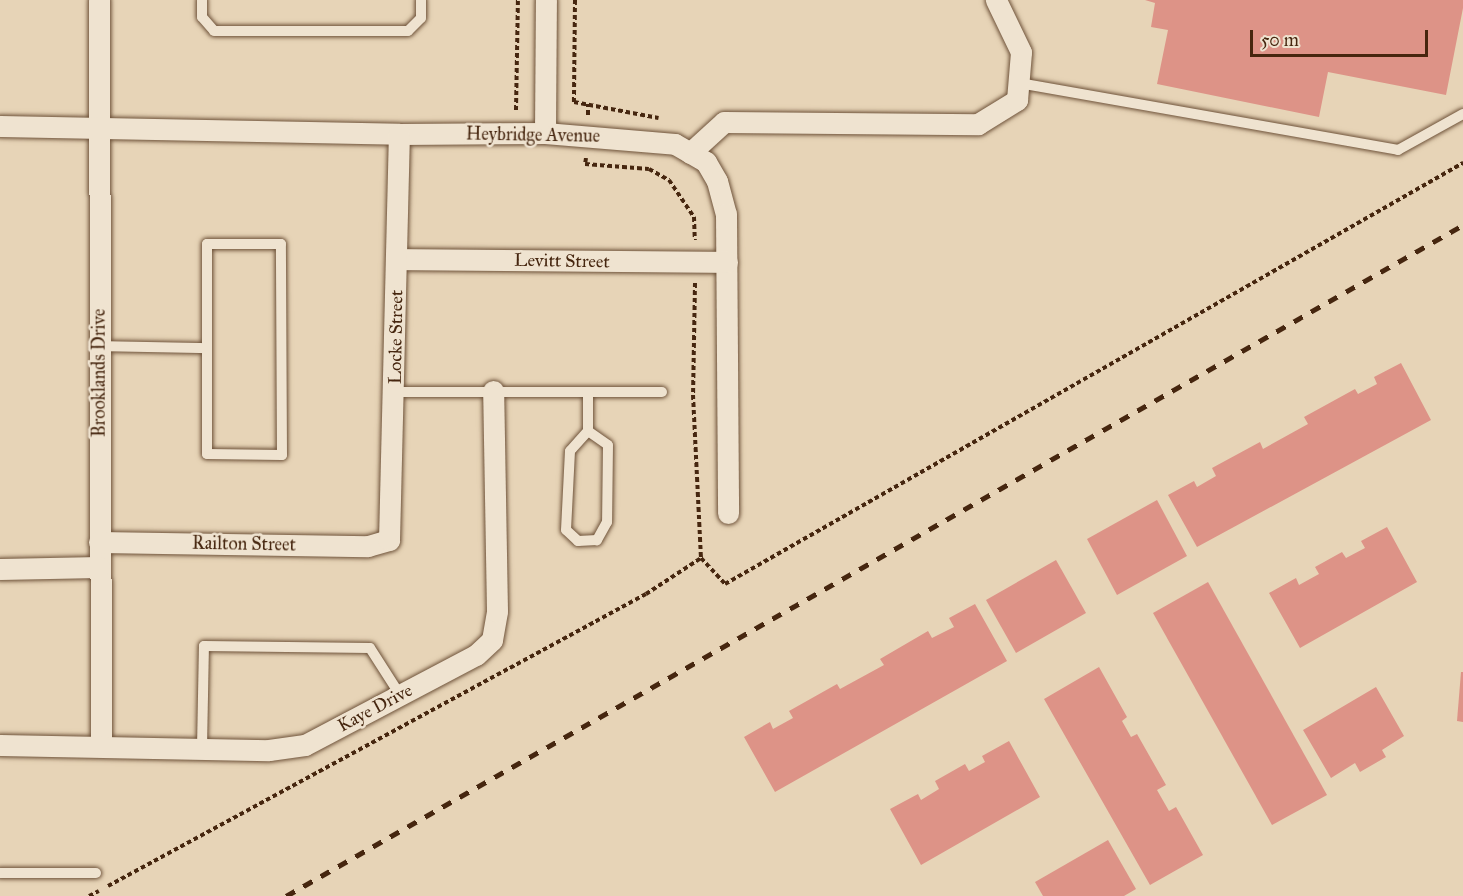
<!DOCTYPE html>
<style>
body{margin:0}
#map{position:relative;width:1463px;height:896px;overflow:hidden;background:#e7d4b7;font-family:"IM FELL Great Primer",serif}
div>[style]{position:absolute}
.building>*{inset:0;background:#dd9387}
.path>*{height:4px;margin-top:-2px;transform-origin:0;background:repeating-linear-gradient(90deg,#46260f 0 4.5px,transparent 0 7.5px)}
.roads{filter:drop-shadow(0 0 2px #6e5239) drop-shadow(0 0 2px #6e5239)}
.lane>*{height:10px;margin:-5px;padding:0 5px;transform-origin:5px;border-radius:5px;background:#efe3d0}
.street>*{height:21px;margin:-10.5px;padding:0 10.5px;transform-origin:10.5px;border-radius:10.5px;background:#efe3d0}
.rail>*{height:4.5px;margin-top:-2.25px;transform-origin:0;background:repeating-linear-gradient(90deg,#46260f 0 10px,transparent 0 20px)}
span{translate:-50% -50%;white-space:nowrap;text-align:center;line-height:1.15;-webkit-text-stroke:5px #efe3d0;paint-order:stroke}
.street-label{font-size:18px;color:#46260f}
.scale{position:absolute;left:1250px;top:30px;width:178px;height:27px;box-sizing:border-box;border:3px solid #46260f;border-top:0;padding-left:8px;font-size:18px;line-height:21px;white-space:nowrap;color:#46260f;-webkit-text-stroke:4px #efe3d0;paint-order:stroke}
</style>
<div id="map">
<div class="building">
<i style="clip-path:polygon(1145px 0,1463px 0,1463px 8px,1446px 95px,1328px 72px,1319px 117px,1157px 84px,1168px 30px,1151px 27px,1155px 3px)"></i>
<i style="clip-path:polygon(1401px 363px,1431px 420px,1197px 547px,1168px 495px,1194px 481px,1197px 487px,1216px 476px,1212px 468px,1260px 442px,1263px 449px,1308px 424px,1304px 417px,1355px 389px,1358px 394px,1377px 384px,1374px 377px)"></i>
<i style="clip-path:polygon(1157px 500px,1187px 556px,1117px 595px,1087px 539px)"></i>
<i style="clip-path:polygon(1387px 527px,1417px 582px,1300px 648px,1269px 593px,1296px 578px,1299px 585px,1319px 574px,1315px 567px,1342px 552px,1346px 558px,1365px 548px,1361px 541px)"></i>
<i style="clip-path:polygon(1056px 560px,1086px 613px,1016px 653px,986px 600px)"></i>
<i style="clip-path:polygon(1208px 582px,1327px 795px,1272px 825px,1153px 613px)"></i>
<i style="clip-path:polygon(975px 604px,1007px 661px,775px 792px,744px 737px,770px 722px,773px 729px,793px 718px,789px 711px,837px 684px,840px 689px,884px 665px,880px 659px,928px 631px,932px 638px,954px 627px,949px 618px)"></i>
<i style="clip-path:polygon(1099px 667px,1127px 717px,1122px 721px,1131px 737px,1137px 734px,1166px 785px,1157px 790px,1169px 811px,1176px 807px,1203px 855px,1150px 885px,1044px 699px)"></i>
<i style="clip-path:polygon(1461px 672px,1463px 672px,1463px 722px,1457px 721px)"></i>
<i style="clip-path:polygon(1376px 687px,1404px 736px,1382px 750px,1386px 757px,1360px 772px,1355px 763px,1331px 778px,1303px 730px)"></i>
<i style="clip-path:polygon(1009px 741px,1040px 797px,921px 865px,890px 809px,918px 794px,921px 800px,939px 789px,935px 781px,965px 764px,969px 771px,985px 762px,982px 756px)"></i>
<i style="clip-path:polygon(1108px 840px,1136px 889px,1124px 896px,1043px 896px,1035px 882px)"></i>
</div>
<div class="path">
<i style="left:575px;top:0;width:102px;rotate:90.6deg"></i>
<i style="left:574px;top:102px;width:86px;rotate:10.7deg"></i>
<i style="left:516px;top:110px;width:110px;rotate:-89deg"></i>
<i style="left:588px;top:115px;width:11px;rotate:-90deg"></i>
<i style="left:586px;top:158px;width:6px;rotate:99deg"></i>
<i style="left:585px;top:164px;width:64px;rotate:4.5deg"></i>
<i style="left:649px;top:169px;width:23px;rotate:29deg"></i>
<i style="left:669px;top:180px;width:45px;rotate:56deg"></i>
<i style="left:694px;top:217px;width:23px;rotate:88deg"></i>
<i style="left:695px;top:283px;width:112px;rotate:91deg"></i>
<i style="left:693px;top:395px;width:163px;rotate:87.2deg"></i>
<i style="left:701px;top:558px;width:35px;rotate:47deg"></i>
<i style="left:725px;top:584px;width:850px;rotate:-29.7deg"></i>
<i style="left:108px;top:886px;width:612px;rotate:-28.49deg"></i>
<i style="left:646px;top:594px;width:66px;rotate:-33.2deg"></i>
<i style="left:89px;top:896px;width:11px;rotate:-27deg"></i>
</div>
<div class="roads">
<div class="lane">
<i style="left:202px;top:0;width:17px;rotate:90deg"></i>
<i style="left:202px;top:17px;width:18px;rotate:49deg"></i>
<i style="left:214px;top:31px;width:194px"></i>
<i style="left:408px;top:31px;width:18px;rotate:-45deg"></i>
<i style="left:421px;top:18px;width:18px;rotate:-90deg"></i>
<i style="left:1019px;top:83px;width:385px;rotate:10deg"></i>
<i style="left:1398px;top:150px;width:74px;rotate:-29deg"></i>
<i style="left:100px;top:346px;width:107px;rotate:1.1deg"></i>
<i style="left:207px;top:348px;width:106px;rotate:90deg"></i>
<i style="left:207px;top:454px;width:75px;rotate:0.8deg"></i>
<i style="left:282px;top:455px;width:211px;rotate:-90.3deg"></i>
<i style="left:281px;top:244px;width:74px;rotate:180deg"></i>
<i style="left:207px;top:244px;width:104px;rotate:90deg"></i>
<i style="left:395px;top:392px;width:267px"></i>
<i style="left:588px;top:431px;width:24px;rotate:35deg"></i>
<i style="left:608px;top:445px;width:77px;rotate:90.7deg"></i>
<i style="left:607px;top:522px;width:21px;rotate:119deg"></i>
<i style="left:597px;top:540px;width:19px;rotate:177deg"></i>
<i style="left:578px;top:541px;width:16px;rotate:-137deg"></i>
<i style="left:566px;top:530px;width:79px;rotate:-87.1deg"></i>
<i style="left:570px;top:451px;width:27px;rotate:-48deg"></i>
<i style="left:588px;top:431px;width:39px;rotate:-90deg"></i>
<i style="left:202px;top:748px;width:102px;rotate:-88.9deg"></i>
<i style="left:204px;top:646px;width:166px;rotate:0.7deg"></i>
<i style="left:370px;top:648px;width:56px;rotate:57.4deg"></i>
<i style="left:0;top:873px;width:96px"></i>
</div>
<div class="street">
<i style="left:99px;top:0;width:746px;rotate:89.85deg"></i>
<i style="left:0;top:126px;width:399px;rotate:1.1deg"></i>
<i style="left:399px;top:134px;width:146px;rotate:-0.4deg"></i>
<i style="left:545px;top:133px;width:130px;rotate:4.8deg"></i>
<i style="left:675px;top:144px;width:36px;rotate:30deg"></i>
<i style="left:706px;top:162px;width:22px;rotate:60deg"></i>
<i style="left:717px;top:181px;width:34px;rotate:75deg"></i>
<i style="left:726px;top:214px;width:299px;rotate:89.6deg"></i>
<i style="left:545px;top:133px;width:133px;rotate:-89.6deg"></i>
<i style="left:690px;top:153px;width:46px;rotate:-42.4deg"></i>
<i style="left:724px;top:122px;width:254px;rotate:0.5deg"></i>
<i style="left:978px;top:124px;width:46px;rotate:-31.6deg"></i>
<i style="left:1017px;top:100px;width:48px;rotate:-85.2deg"></i>
<i style="left:1021px;top:52px;width:58px;rotate:-115.7deg"></i>
<i style="left:397px;top:259px;width:330px;rotate:0.5deg"></i>
<i style="left:99px;top:542px;width:269px;rotate:0.9deg"></i>
<i style="left:368px;top:546px;width:22px;rotate:-16deg"></i>
<i style="left:389px;top:540px;width:406px;rotate:-88.6deg"></i>
<i style="left:0;top:569px;width:99px;rotate:-1.2deg"></i>
<i style="left:0;top:745px;width:269px;rotate:1.1deg"></i>
<i style="left:269px;top:750px;width:36px;rotate:-8deg"></i>
<i style="left:305px;top:745px;width:193px;rotate:-27.8deg"></i>
<i style="left:476px;top:655px;width:22px;rotate:-43deg"></i>
<i style="left:492px;top:640px;width:29px;rotate:-80deg"></i>
<i style="left:497px;top:611px;width:220px;rotate:-91deg"></i>
</div>
</div>
<div class="rail">
<i style="left:286px;top:896px;width:1355px;rotate:-29.69deg"></i>
</div>
<div class="street-label">
<span style="left:533px;top:135px;rotate:1deg">Heybridge Avenue</span>
<span style="left:562px;top:261px;rotate:1deg">Levitt Street</span>
<span style="left:396px;top:337px;rotate:-89deg">Locke Street</span>
<span style="left:99px;top:373px;rotate:-90deg">Brooklands Drive</span>
<span style="left:244px;top:544px;rotate:1deg">Railton Street</span>
<span style="left:375px;top:708px;rotate:-28deg">Kaye Drive</span>
</div>
<div class="scale">50 m</div>
</div>
